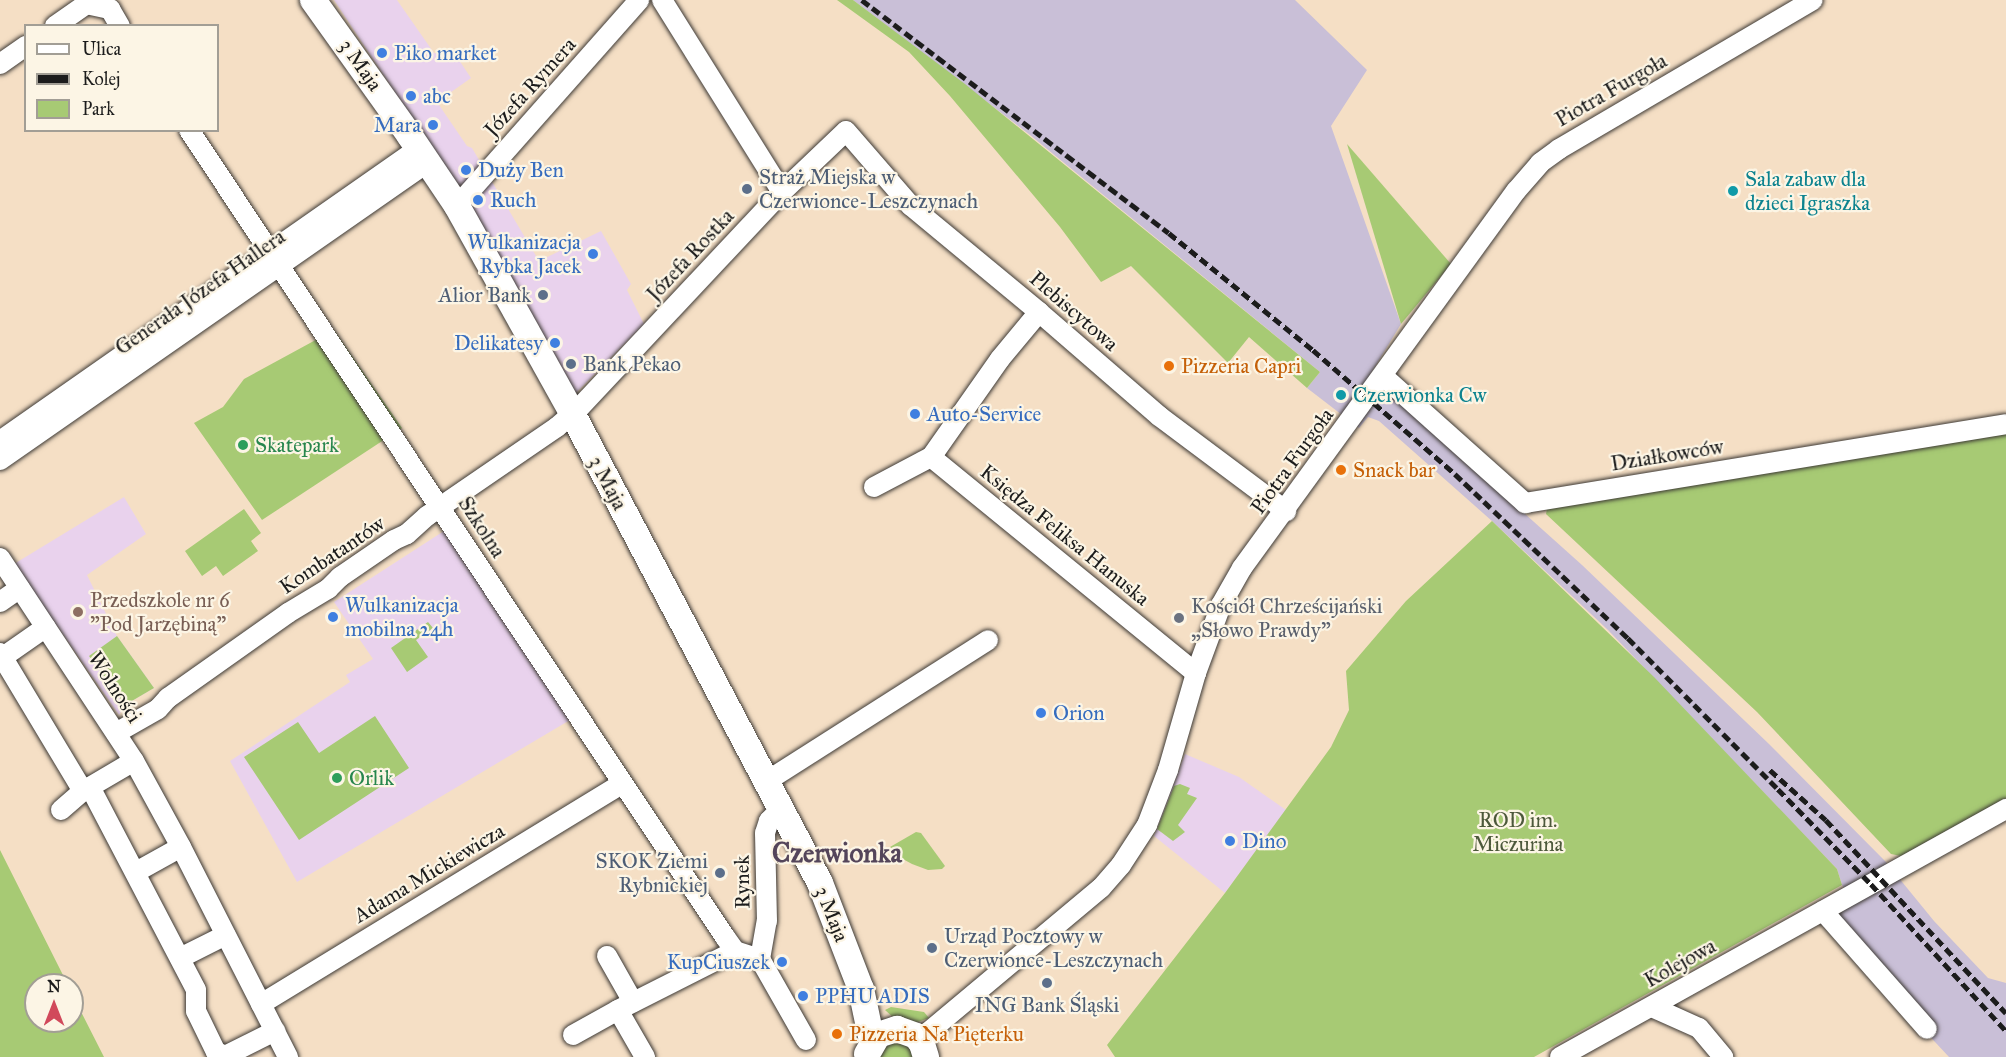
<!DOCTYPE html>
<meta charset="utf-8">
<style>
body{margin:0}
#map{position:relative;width:2006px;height:1057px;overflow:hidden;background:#f5dfc5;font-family:"IM FELL Great Primer",serif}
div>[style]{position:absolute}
.built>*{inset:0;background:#e9d2ed}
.industrial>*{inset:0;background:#c9bfd7}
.green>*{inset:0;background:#a7ca74}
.roads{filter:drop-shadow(0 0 2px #3d3935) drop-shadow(0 0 2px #3d3935)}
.minor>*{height:20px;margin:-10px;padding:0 10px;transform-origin:10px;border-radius:10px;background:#fff}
.major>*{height:26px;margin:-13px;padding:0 13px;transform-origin:13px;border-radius:13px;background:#fff}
.rail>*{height:4.5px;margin-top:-2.25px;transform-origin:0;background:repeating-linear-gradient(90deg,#1c1c1c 0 9px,transparent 0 13.5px)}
.dots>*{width:16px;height:16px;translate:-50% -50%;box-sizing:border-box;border:3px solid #fcf5e5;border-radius:50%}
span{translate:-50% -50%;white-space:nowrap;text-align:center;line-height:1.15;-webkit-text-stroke:4.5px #fcf5e5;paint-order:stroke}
.shop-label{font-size:21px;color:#366cbe}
.left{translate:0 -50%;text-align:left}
.right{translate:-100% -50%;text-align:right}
.street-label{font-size:21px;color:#1c1c1c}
.service-label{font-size:21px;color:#4e5e75}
.culture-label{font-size:21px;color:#0d838f}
.food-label{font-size:21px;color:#c56008}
.leisure-label{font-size:21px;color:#27864d}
.education-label{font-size:21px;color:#785e54}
.worship-label{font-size:21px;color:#5b616d}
.park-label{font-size:21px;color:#4d593b}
.district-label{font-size:27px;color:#54455a;font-weight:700}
.legend{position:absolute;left:24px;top:24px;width:195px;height:108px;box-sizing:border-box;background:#fcf5e5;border:2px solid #a29e95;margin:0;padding:8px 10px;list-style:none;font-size:18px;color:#1c1c1c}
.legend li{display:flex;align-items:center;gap:12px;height:30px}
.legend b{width:30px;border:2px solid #a29e95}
.north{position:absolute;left:24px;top:973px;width:60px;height:60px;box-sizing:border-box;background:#fcf5e5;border:2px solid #a29e95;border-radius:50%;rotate:0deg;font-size:16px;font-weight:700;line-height:24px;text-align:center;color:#1c1c1c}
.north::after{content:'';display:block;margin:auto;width:21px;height:27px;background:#d1495b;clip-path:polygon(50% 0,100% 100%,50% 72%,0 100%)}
</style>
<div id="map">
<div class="built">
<i style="clip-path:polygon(334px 0,397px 0,434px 53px,457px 57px,471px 78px,437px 102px,467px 146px,472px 148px,539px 261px,601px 231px,631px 284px,627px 290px,644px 324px,575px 394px,458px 188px)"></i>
<i style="clip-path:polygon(124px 497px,146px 534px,87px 575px,117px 636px,154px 688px,125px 705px,119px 715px,14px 564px)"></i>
<i style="clip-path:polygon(444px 531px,570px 720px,297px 882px,230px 761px,350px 682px,346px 675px,373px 659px,334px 602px)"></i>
<i style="clip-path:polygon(1185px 754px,1239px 777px,1286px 810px,1225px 893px,1154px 836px)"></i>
</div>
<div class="industrial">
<i style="clip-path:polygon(853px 0,1295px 0,1367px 70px,1331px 126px,1401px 324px,1370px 375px,1582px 565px,1769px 744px,1885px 861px,1934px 921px,1988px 978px,2006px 983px,2006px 1057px,1949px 1057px,1826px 925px,1854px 902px,1842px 885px,1837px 869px,1608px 630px,1492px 521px,1379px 421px,1368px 417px,1359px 428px,1307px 388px,1320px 372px,1030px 135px)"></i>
</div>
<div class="green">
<i style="clip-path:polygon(837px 0,853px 0,965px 84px,1320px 372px,1307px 388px,1249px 337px,1228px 363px,1131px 266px,1101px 282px,1060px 227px,950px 96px,909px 52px)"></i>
<i style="clip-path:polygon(1347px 144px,1451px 264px,1401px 324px)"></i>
<i style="clip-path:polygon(334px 330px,402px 428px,262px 520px,194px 423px,223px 407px,244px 379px)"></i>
<i style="clip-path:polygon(2006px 434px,2006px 798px,1901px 856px,1891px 854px,1757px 712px,1546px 514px,1547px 509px)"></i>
<i style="clip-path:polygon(244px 509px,261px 533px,251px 541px,258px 551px,223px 576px,216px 566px,202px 576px,185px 551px)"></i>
<i style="clip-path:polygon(1492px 521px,1654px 677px,1837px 869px,1842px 885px,1534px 1057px,1115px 1057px,1107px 1045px,1225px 893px,1331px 747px,1349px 710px,1346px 671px,1406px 601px)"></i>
<i style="clip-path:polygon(428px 622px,433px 628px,416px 640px,428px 657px,407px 672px,391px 648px)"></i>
<i style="clip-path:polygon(117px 636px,154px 688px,125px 705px,89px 656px)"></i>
<i style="clip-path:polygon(375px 716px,409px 768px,299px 840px,244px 757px,298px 722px,319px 753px)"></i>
<i style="clip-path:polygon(1180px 784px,1190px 788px,1187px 794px,1197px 798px,1178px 825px,1185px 832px,1173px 841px,1157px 829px,1174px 786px)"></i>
<i style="clip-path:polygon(916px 832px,921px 833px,945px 866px,942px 869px,928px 870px,912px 864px,901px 858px,890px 847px)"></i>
<i style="clip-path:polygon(0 850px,68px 985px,36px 985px,36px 1021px,72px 1021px,72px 994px,104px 1057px,0 1057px)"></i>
<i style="clip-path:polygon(891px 1007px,924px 1012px,929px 1018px,915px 1023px,895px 1019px,885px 1010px)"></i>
<i style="clip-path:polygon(895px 1040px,909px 1045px,914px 1057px,877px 1057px,879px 1051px)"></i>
</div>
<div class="roads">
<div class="minor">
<i style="left:662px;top:0;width:226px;rotate:58deg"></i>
<i style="left:55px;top:26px;width:38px;rotate:-35deg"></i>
<i style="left:86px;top:4px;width:25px;rotate:12deg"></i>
<i style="left:110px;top:9px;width:20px;rotate:60deg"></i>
<i style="left:0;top:64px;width:32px;rotate:-35deg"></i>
<i style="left:189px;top:130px;width:969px;rotate:56.41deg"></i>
<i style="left:725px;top:937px;width:17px;rotate:54deg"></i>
<i style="left:735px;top:951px;width:26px;rotate:18deg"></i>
<i style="left:760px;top:959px;width:39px;rotate:-80deg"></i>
<i style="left:767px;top:921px;width:88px;rotate:-91.3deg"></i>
<i style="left:765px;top:833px;width:13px;rotate:-72deg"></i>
<i style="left:769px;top:821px;width:18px;rotate:-47deg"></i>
<i style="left:457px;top:206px;width:275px;rotate:-48.5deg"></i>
<i style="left:1039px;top:312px;width:61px;rotate:129.7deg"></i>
<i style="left:1000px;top:359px;width:120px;rotate:125.1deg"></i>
<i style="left:931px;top:457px;width:342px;rotate:39.2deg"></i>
<i style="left:1383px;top:376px;width:191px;rotate:41.8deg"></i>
<i style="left:1525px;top:503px;width:487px;rotate:-9.3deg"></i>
<i style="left:0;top:441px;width:511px;rotate:-34.96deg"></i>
<i style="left:0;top:460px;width:522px;rotate:-34.85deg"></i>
<i style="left:874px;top:487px;width:64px;rotate:-27.8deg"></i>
<i style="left:0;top:558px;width:243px;rotate:56.6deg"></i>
<i style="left:134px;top:761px;width:98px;rotate:61.3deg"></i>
<i style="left:181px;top:847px;width:236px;rotate:63deg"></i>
<i style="left:0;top:602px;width:24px;rotate:-35deg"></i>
<i style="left:0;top:653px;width:161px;rotate:59deg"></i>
<i style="left:3px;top:657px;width:52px;rotate:-34.9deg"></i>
<i style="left:116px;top:733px;width:48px;rotate:-29.7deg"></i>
<i style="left:158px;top:709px;width:15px;rotate:-48deg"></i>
<i style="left:168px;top:698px;width:147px;rotate:-35.3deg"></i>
<i style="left:288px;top:613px;width:47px;rotate:-31deg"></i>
<i style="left:328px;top:589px;width:17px;rotate:-45deg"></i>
<i style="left:340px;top:577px;width:65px;rotate:-34.4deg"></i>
<i style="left:394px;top:540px;width:14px;rotate:-25deg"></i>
<i style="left:407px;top:534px;width:27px;rotate:-42deg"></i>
<i style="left:427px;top:516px;width:158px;rotate:-34.4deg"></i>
<i style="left:557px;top:427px;width:30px;rotate:-41deg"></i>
<i style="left:580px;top:407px;width:295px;rotate:-46.8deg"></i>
<i style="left:782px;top:192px;width:88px;rotate:-43.6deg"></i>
<i style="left:846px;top:131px;width:99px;rotate:49.1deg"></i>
<i style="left:911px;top:206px;width:166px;rotate:39.6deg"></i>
<i style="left:1039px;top:312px;width:159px;rotate:40.9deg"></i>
<i style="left:1159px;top:416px;width:159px;rotate:36.8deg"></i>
<i style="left:767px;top:781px;width:262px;rotate:-32.5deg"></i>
<i style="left:90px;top:787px;width:229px;rotate:62.4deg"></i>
<i style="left:196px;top:990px;width:21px;rotate:90deg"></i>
<i style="left:196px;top:1011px;width:46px;rotate:64deg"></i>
<i style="left:216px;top:1052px;width:13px;rotate:23deg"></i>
<i style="left:61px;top:810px;width:29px;rotate:-41deg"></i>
<i style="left:83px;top:791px;width:59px;rotate:-30.5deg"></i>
<i style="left:136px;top:872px;width:51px;rotate:-29.1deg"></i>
<i style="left:1823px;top:911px;width:157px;rotate:48.6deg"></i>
<i style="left:607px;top:956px;width:53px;rotate:60.5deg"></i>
<i style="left:180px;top:958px;width:51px;rotate:-26.6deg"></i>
<i style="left:760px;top:959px;width:93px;rotate:60.4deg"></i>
<i style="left:261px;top:1004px;width:423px;rotate:-31.4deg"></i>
<i style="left:1652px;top:1007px;width:51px;rotate:24.1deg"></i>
<i style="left:1699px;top:1028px;width:38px;rotate:50deg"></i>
<i style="left:573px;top:1035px;width:51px;rotate:-29.1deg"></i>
<i style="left:919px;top:1040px;width:237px;rotate:-39.9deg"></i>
<i style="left:1101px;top:888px;width:30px;rotate:-49deg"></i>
<i style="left:1121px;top:865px;width:48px;rotate:-57deg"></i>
<i style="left:1147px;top:825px;width:59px;rotate:-69.1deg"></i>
<i style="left:1168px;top:770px;width:101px;rotate:-73.9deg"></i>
<i style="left:1196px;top:673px;width:72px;rotate:-69.8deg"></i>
<i style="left:1221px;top:605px;width:43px;rotate:-60.4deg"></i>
<i style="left:1242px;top:568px;width:466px;rotate:-54deg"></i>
<i style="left:1516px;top:191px;width:37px;rotate:-49deg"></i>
<i style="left:1540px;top:163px;width:24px;rotate:-36deg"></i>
<i style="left:1559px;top:149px;width:294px;rotate:-30.4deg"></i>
<i style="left:227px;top:1055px;width:54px;rotate:-26.6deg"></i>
<i style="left:645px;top:1057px;width:54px;rotate:-119.9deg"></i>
<i style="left:618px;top:1010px;width:131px;rotate:-26.8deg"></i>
<i style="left:1560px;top:1057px;width:510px;rotate:-29.08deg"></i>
</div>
<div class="major">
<i style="left:313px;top:0;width:167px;rotate:54.5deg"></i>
<i style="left:410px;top:136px;width:84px;rotate:56.1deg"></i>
<i style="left:457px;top:206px;width:237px;rotate:60.9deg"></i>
<i style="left:572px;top:413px;width:531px;rotate:62.18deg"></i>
<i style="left:820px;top:883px;width:114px;rotate:68.9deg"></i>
<i style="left:861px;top:989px;width:53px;rotate:78.1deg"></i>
<i style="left:867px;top:1054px;width:22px;rotate:-60deg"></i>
<i style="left:878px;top:1035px;width:20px;rotate:-18deg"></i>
<i style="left:897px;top:1029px;width:20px;rotate:20deg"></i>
<i style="left:916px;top:1036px;width:10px;rotate:53deg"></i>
<i style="left:922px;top:1044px;width:14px;rotate:73deg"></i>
</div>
</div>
<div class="rail">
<i style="left:862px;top:0;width:385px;rotate:37.2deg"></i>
<i style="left:1169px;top:233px;width:186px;rotate:39.1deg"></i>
<i style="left:1313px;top:350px;width:189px;rotate:41.1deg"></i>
<i style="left:1455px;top:474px;width:238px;rotate:43.5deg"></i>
<i style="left:1628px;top:638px;width:213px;rotate:45.2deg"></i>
<i style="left:1778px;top:789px;width:133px;rotate:45.6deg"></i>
<i style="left:1871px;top:884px;width:200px;rotate:47.4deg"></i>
<i style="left:1770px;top:770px;width:75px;rotate:41.8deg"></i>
<i style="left:1826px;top:820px;width:264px;rotate:47deg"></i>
</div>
<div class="dots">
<i style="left:382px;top:53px;background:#3f7fe0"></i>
<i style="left:411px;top:96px;background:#3f7fe0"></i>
<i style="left:433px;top:125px;background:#3f7fe0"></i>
<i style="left:466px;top:170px;background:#3f7fe0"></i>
<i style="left:747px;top:189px;background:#5c6f8a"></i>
<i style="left:1733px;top:191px;background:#0f9aa8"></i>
<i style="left:478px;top:200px;background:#3f7fe0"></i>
<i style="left:593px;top:254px;background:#3f7fe0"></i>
<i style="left:543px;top:295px;background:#5c6f8a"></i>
<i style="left:555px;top:343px;background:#3f7fe0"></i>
<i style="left:571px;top:364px;background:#5c6f8a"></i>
<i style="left:1169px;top:366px;background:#e8710a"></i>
<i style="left:1341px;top:395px;background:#0f9aa8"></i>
<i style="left:915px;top:414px;background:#3f7fe0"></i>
<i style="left:243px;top:445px;background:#2e9e5b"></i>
<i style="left:1341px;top:470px;background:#e8710a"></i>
<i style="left:78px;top:612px;background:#8d6e63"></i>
<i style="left:333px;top:617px;background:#3f7fe0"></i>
<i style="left:1179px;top:618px;background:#6b7280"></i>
<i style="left:1041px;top:713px;background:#3f7fe0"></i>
<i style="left:337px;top:778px;background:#2e9e5b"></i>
<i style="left:1230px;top:841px;background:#3f7fe0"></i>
<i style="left:720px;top:873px;background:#5c6f8a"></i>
<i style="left:932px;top:948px;background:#5c6f8a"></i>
<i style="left:782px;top:962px;background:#3f7fe0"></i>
<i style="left:1047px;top:983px;background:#5c6f8a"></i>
<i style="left:803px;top:996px;background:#3f7fe0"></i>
<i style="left:837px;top:1034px;background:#e8710a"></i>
</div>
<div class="shop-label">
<span class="left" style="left:394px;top:53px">Piko market</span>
<span class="left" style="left:423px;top:96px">abc</span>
<span class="right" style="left:421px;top:125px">Mara</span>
<span class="left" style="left:478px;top:170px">Duży Ben</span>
<span class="left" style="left:490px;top:200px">Ruch</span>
<span class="right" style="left:581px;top:254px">Wulkanizacja<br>Rybka Jacek</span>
<span class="right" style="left:543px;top:343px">Delikatesy</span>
<span class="left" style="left:927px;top:414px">Auto-Service</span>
<span class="left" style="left:345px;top:617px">Wulkanizacja<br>mobilna 24h</span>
<span class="left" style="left:1053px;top:713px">Orion</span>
<span class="left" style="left:1242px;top:841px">Dino</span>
<span class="right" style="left:770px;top:962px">KupCiuszek</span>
<span class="left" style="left:815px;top:996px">PPHU ADIS</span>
</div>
<div class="street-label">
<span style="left:361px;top:65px;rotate:55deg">3 Maja</span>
<span style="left:530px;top:87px;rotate:-48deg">Józefa Rymera</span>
<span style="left:1611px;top:90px;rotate:-30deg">Piotra Furgoła</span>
<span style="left:690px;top:255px;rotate:-47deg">Józefa Rostka</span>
<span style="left:200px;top:292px;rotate:-35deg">Generała Józefa Hallera</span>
<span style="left:1074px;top:311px;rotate:41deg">Plebiscytowa</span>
<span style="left:1667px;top:455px;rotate:-9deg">Działkowców</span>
<span style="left:1292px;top:461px;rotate:-54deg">Piotra Furgoła</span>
<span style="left:608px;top:483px;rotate:62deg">3 Maja</span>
<span style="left:482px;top:527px;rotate:57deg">Szkolna</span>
<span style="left:1065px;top:535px;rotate:39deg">Księdza Feliksa Hanuska</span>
<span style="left:332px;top:555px;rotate:-34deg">Kombatantów</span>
<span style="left:115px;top:687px;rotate:57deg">Wolności</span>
<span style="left:429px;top:873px;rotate:-31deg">Adama Mickiewicza</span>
<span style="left:742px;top:882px;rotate:-91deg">Rynek</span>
<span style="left:832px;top:914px;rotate:68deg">3 Maja</span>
<span style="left:1680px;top:963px;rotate:-29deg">Kolejowa</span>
</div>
<div class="service-label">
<span class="left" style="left:759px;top:189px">Straż Miejska w<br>Czerwionce-Leszczynach</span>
<span class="right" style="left:531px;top:295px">Alior Bank</span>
<span class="left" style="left:583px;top:364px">Bank Pekao</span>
<span class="right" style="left:708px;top:873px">SKOK Ziemi<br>Rybnickiej</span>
<span class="left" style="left:944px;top:948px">Urząd Pocztowy w<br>Czerwionce-Leszczynach</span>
<span style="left:1047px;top:1005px">ING Bank Śląski</span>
</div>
<div class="culture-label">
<span class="left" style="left:1745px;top:191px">Sala zabaw dla<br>dzieci Igraszka</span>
<span class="left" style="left:1353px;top:395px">Czerwionka Cw</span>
</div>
<div class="food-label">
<span class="left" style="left:1181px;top:366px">Pizzeria Capri</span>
<span class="left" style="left:1353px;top:470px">Snack bar</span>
<span class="left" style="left:849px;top:1034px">Pizzeria Na Pięterku</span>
</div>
<div class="leisure-label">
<span class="left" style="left:255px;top:445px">Skatepark</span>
<span class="left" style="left:349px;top:778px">Orlik</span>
</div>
<div class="education-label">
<span class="left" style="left:90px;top:612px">Przedszkole nr 6<br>"Pod Jarzębiną"</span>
</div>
<div class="worship-label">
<span class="left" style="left:1191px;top:618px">Kościół Chrześcijański<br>„Słowo Prawdy”</span>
</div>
<div class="park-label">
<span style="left:1518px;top:832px">ROD im.<br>Miczurina</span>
</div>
<div class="district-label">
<span style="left:837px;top:853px">Czerwionka</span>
</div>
<ul class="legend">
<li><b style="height:8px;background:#fff"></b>Ulica</li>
<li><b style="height:8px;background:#1c1c1c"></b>Kolej</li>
<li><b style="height:16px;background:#a7ca74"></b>Park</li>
</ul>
<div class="north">N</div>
</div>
